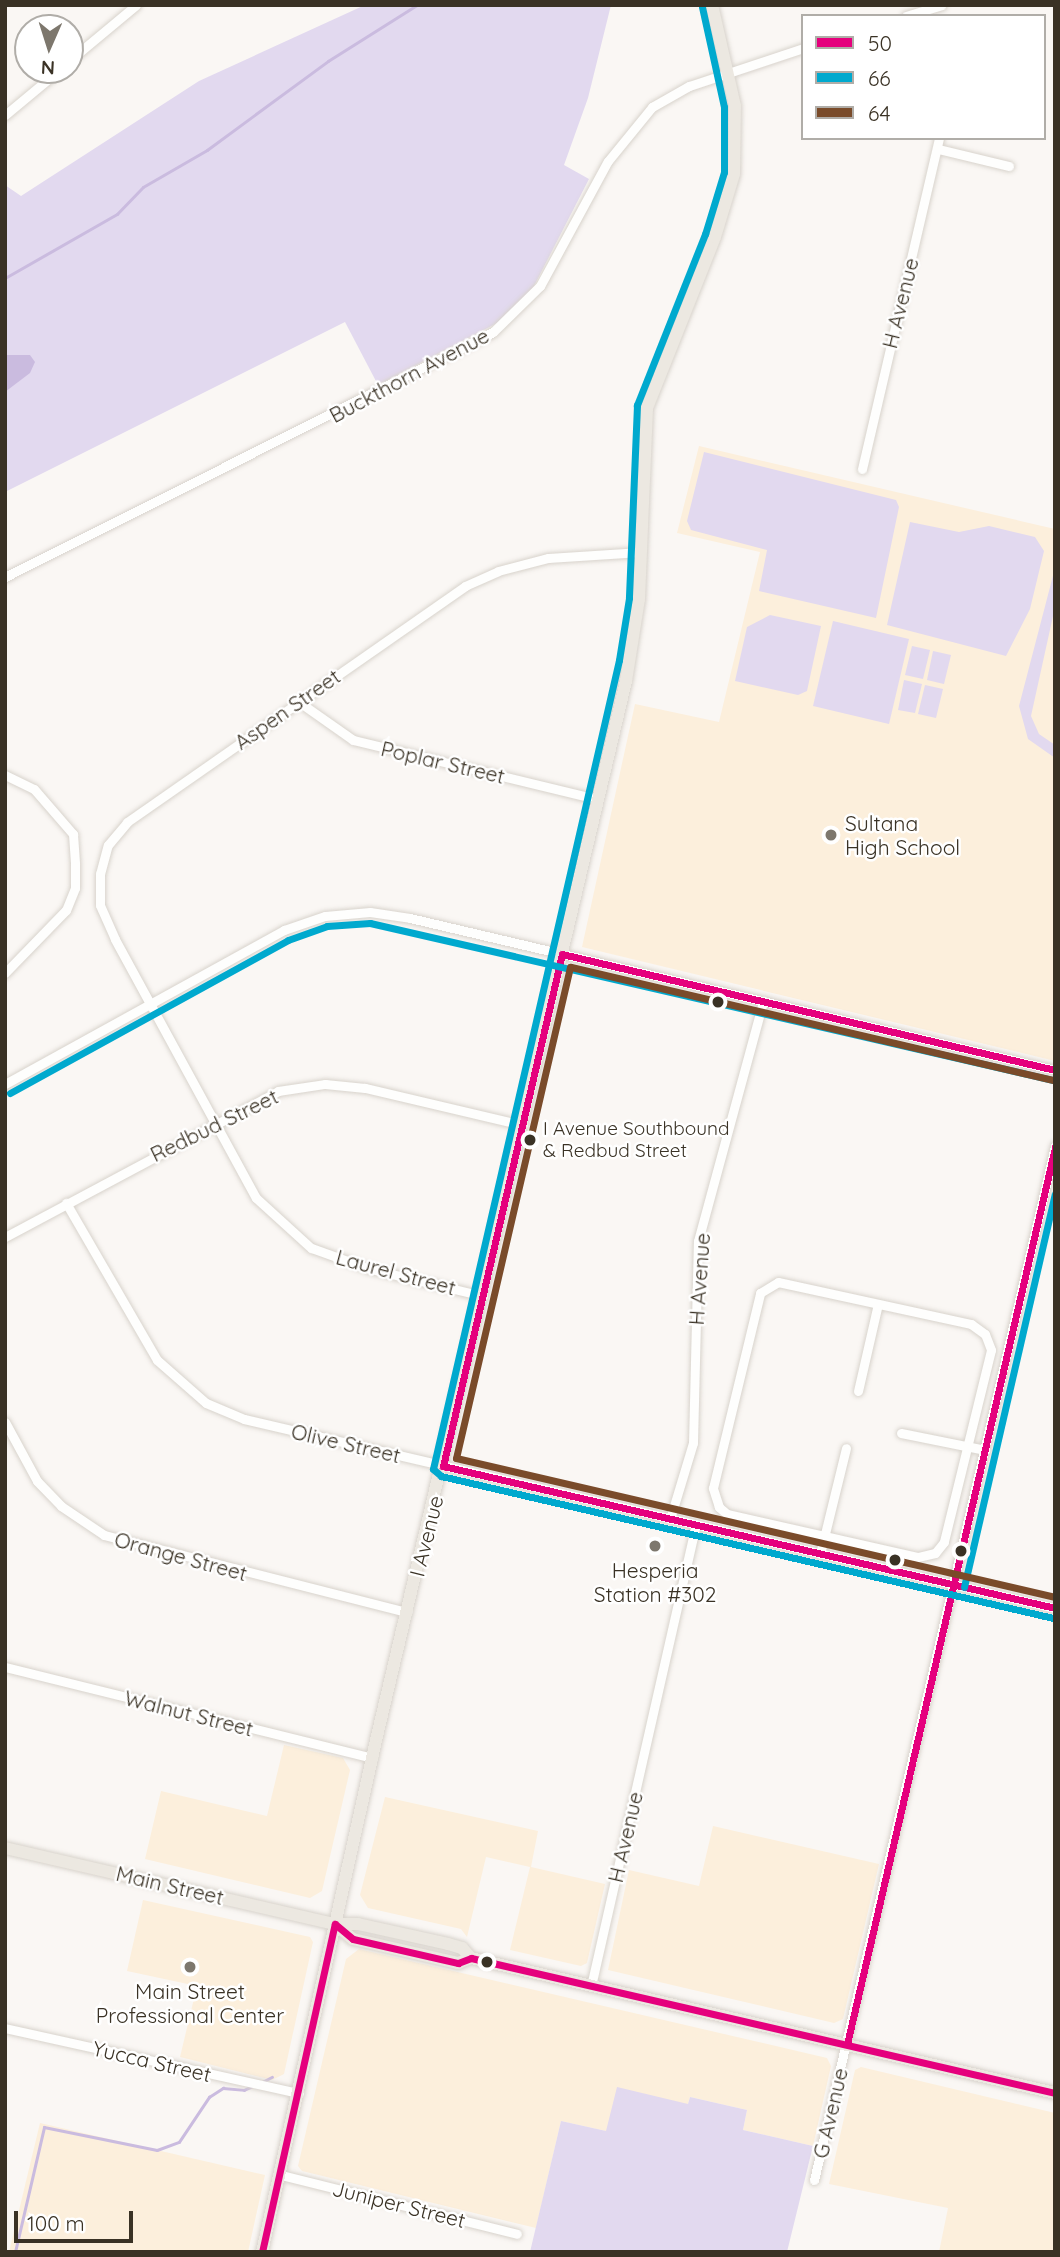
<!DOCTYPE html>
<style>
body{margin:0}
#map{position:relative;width:1060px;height:2257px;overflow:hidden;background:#faf7f4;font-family:Quicksand,sans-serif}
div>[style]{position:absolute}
.built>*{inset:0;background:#fcefdc}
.green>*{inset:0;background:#e2d9ef}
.water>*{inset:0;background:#cabbdf}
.stream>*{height:2.5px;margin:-1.25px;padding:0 1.25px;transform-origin:1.25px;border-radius:1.25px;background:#cabbdf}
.roads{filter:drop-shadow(0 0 2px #d8d3cc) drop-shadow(0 0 2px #d8d3cc)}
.minor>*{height:9px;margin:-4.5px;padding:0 4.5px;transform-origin:4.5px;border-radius:4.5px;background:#fefefd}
.major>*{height:12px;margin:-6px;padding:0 6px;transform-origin:6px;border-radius:6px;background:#ece8e1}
.bus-1>*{height:7px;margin:-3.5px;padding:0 3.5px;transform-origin:3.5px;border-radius:3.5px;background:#e5007d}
.bus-2>*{height:7px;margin:-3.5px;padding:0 3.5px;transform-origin:3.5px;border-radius:3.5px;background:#00a9ce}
.bus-3>*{height:7px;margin:-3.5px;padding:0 3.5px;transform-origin:3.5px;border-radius:3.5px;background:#7a4b2a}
.dots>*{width:19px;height:19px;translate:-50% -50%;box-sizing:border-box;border:4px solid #fff;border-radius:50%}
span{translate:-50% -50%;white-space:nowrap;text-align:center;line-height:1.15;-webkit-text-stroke:5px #fff;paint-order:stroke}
.bus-label{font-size:19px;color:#3a3225}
.left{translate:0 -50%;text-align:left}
.street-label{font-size:21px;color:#3a3225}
.poi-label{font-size:21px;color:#3a3225}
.frame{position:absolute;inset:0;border:7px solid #3a3225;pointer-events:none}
.legend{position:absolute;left:801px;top:14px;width:245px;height:126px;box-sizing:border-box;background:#fff;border:2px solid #b0ada8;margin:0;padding:9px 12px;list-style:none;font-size:21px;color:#3a3225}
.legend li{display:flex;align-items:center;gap:14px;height:35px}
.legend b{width:35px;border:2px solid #b0ada8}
.north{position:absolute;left:14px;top:14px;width:70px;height:70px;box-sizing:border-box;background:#fff;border:2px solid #b0ada8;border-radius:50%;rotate:183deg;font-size:19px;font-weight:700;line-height:28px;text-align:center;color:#3a3225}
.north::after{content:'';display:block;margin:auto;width:24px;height:32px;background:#7d776d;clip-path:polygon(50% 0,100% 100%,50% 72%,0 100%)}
.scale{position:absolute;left:14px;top:2211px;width:119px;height:32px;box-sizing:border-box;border:4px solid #3a3225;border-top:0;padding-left:9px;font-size:21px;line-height:24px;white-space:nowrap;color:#3a3225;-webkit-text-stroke:5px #fff;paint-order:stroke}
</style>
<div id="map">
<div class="built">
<i style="clip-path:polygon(699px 446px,1055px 529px,1055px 1061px,582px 947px,635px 704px,719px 722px,760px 552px,677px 533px)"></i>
<i style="clip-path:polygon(284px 1745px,343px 1758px,350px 1770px,322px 1891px,310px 1898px,145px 1859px,161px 1791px,267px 1816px)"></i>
<i style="clip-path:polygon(385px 1797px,538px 1831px,531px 1867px,605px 1884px,587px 1963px,581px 1966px,510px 1950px,530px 1867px,486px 1857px,467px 1937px,461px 1929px,368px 1908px,360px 1895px)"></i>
<i style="clip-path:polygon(713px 1826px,879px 1864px,843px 2019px,834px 2023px,608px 1970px,629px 1870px,699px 1886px)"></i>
<i style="clip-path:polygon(143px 1900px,310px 1937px,313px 1942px,284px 2074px,272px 2080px,180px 2057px,197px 1986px,127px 1971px)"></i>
<i style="clip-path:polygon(359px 1949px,827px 2058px,831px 2066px,813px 2146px,743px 2130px,747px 2110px,690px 2097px,688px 2104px,606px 2131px,561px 2121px,536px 2228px,302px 2171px,298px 2166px,346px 1959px)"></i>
<i style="clip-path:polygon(861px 2067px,1055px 2113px,1055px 2252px,939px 2252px,948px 2208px,829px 2184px,855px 2070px)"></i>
<i style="clip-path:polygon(40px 2123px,265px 2175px,248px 2252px,9px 2252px)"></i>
</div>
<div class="green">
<i style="clip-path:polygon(365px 5px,611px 5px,588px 98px,564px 165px,589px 179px,533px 288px,499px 322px,378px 385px,345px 322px,5px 492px,5px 185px,21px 196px,199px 81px)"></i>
<i style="clip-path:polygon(704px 452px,896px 500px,899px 507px,876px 618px,759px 591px,767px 550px,691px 530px,687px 521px)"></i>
<i style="clip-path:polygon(910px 522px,959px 532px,989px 526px,1035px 537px,1044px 551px,1030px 609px,1006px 656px,887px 625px)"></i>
<i style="clip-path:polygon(1055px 568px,1055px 607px,1031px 716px,1039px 734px,1055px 745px,1055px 758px,1028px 739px,1019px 706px)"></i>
<i style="clip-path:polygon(770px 615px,821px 626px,807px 691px,798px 695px,735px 681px,747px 627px)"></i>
<i style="clip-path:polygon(833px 621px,909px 639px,889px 724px,813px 706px)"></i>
<i style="clip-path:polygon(912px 646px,930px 650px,923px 679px,905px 675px)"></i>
<i style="clip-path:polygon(933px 651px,951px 655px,944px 684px,927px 680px)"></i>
<i style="clip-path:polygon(904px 680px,922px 684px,915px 713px,898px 710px)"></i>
<i style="clip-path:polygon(925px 685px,943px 689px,936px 718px,918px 714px)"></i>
<i style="clip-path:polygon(617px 2087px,688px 2104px,690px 2097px,747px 2110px,743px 2130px,813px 2146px,787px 2252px,530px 2252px,561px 2121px,606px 2131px)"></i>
</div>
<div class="water">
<i style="clip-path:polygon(5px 355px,30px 355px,35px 362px,30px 373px,5px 392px)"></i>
</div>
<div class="stream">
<i style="left:5px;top:278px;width:129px;rotate:-29.7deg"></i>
<i style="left:117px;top:214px;width:37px;rotate:-46deg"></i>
<i style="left:143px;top:187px;width:74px;rotate:-30deg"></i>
<i style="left:207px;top:150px;width:150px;rotate:-36.3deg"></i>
<i style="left:328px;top:61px;width:105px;rotate:-32.2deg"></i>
<i style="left:262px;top:2082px;width:11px;rotate:-27deg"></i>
<i style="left:15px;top:2252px;width:128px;rotate:-76.9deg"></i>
<i style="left:44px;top:2127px;width:115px;rotate:11.5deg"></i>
<i style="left:157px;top:2150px;width:23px;rotate:-20deg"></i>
<i style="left:179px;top:2142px;width:54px;rotate:-56.3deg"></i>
<i style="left:209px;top:2097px;width:17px;rotate:-33deg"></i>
<i style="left:223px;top:2088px;width:21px;rotate:5deg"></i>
<i style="left:244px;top:2090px;width:10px;rotate:-24deg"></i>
</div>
<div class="roads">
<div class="minor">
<i style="left:906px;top:16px;width:37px;rotate:-17deg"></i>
<i style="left:70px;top:60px;width:86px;rotate:-39.8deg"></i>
<i style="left:5px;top:115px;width:70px;rotate:-39.8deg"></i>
<i style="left:938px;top:149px;width:73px;rotate:13.5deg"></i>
<i style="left:862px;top:469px;width:340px;rotate:-76.9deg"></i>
<i style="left:5px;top:577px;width:546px;rotate:-26.66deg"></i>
<i style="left:493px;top:332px;width:66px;rotate:-44.4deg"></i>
<i style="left:540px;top:286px;width:142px;rotate:-61.5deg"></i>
<i style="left:608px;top:161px;width:70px;rotate:-50.8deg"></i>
<i style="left:652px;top:107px;width:43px;rotate:-29.6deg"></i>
<i style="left:689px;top:86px;width:120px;rotate:-18.4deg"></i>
<i style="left:299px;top:702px;width:66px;rotate:35.1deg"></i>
<i style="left:353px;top:740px;width:251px;rotate:13.6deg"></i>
<i style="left:5px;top:775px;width:32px;rotate:26deg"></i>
<i style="left:34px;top:789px;width:60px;rotate:49.1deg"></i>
<i style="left:73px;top:834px;width:30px;rotate:86deg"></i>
<i style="left:75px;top:864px;width:24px;rotate:90deg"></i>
<i style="left:75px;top:888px;width:24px;rotate:112deg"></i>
<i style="left:66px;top:910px;width:88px;rotate:134.1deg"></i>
<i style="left:5px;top:1084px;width:319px;rotate:-28.9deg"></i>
<i style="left:284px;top:930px;width:43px;rotate:-18.9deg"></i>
<i style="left:325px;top:916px;width:45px;rotate:-5.1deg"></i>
<i style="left:370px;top:912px;width:40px;rotate:8.5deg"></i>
<i style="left:410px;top:918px;width:663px;rotate:13.26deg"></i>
<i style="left:66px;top:1203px;width:181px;rotate:59.9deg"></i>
<i style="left:157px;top:1360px;width:65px;rotate:41.3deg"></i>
<i style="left:206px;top:1403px;width:41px;rotate:22.8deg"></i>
<i style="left:244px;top:1419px;width:833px;rotate:13.12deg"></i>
<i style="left:5px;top:1237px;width:310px;rotate:-28.1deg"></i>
<i style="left:278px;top:1091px;width:48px;rotate:-8.5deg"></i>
<i style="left:325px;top:1084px;width:40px;rotate:5.7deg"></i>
<i style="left:365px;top:1088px;width:162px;rotate:13.2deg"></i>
<i style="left:778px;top:1282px;width:198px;rotate:12.3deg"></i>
<i style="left:971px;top:1324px;width:17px;rotate:36deg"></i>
<i style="left:985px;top:1334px;width:17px;rotate:69deg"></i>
<i style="left:991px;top:1350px;width:198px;rotate:103.8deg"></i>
<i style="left:944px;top:1542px;width:14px;rotate:129deg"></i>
<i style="left:935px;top:1553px;width:18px;rotate:167deg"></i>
<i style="left:917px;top:1557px;width:195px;rotate:-167.2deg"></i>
<i style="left:727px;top:1514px;width:11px;rotate:-139deg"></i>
<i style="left:719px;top:1507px;width:20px;rotate:-108deg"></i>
<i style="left:713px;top:1488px;width:201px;rotate:-76.4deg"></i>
<i style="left:760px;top:1293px;width:21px;rotate:-31deg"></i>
<i style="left:483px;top:1296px;width:119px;rotate:-166.4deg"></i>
<i style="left:367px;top:1268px;width:59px;rotate:-160.3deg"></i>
<i style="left:311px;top:1248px;width:74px;rotate:-137.7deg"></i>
<i style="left:256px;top:1198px;width:295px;rotate:-118.6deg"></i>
<i style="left:115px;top:939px;width:37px;rotate:-114deg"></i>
<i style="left:100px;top:905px;width:31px;rotate:-90deg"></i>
<i style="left:100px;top:874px;width:30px;rotate:-75deg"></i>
<i style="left:108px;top:845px;width:30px;rotate:-50deg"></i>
<i style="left:127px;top:822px;width:412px;rotate:-34.9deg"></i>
<i style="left:465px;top:586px;width:36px;rotate:-24deg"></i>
<i style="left:498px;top:571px;width:52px;rotate:-14.6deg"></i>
<i style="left:548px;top:558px;width:93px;rotate:-3.7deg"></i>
<i style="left:858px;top:1391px;width:89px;rotate:-77.1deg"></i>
<i style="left:5px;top:1422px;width:67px;rotate:61.5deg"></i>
<i style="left:37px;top:1481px;width:35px;rotate:46deg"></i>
<i style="left:61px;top:1506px;width:52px;rotate:34deg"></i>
<i style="left:104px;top:1535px;width:313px;rotate:14.3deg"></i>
<i style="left:901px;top:1433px;width:86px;rotate:11.4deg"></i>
<i style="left:670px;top:1519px;width:79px;rotate:-73.2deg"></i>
<i style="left:693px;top:1443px;width:202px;rotate:-88.6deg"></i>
<i style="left:698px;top:1241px;width:249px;rotate:-74.8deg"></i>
<i style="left:820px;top:1554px;width:109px;rotate:-76.2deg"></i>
<i style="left:5px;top:1667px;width:379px;rotate:13.9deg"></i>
<i style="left:591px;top:1986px;width:473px;rotate:-77.2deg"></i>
<i style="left:5px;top:2028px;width:301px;rotate:12.5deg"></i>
<i style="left:281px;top:2175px;width:243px;rotate:14deg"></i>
<i style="left:814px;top:2180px;width:1062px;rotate:-76.88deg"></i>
</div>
<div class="major">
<i style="left:5px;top:1848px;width:339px;rotate:13deg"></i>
<i style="left:335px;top:1924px;width:23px"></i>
<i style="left:358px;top:1924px;width:92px;rotate:12.5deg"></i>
<i style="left:448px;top:1944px;width:15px;rotate:16deg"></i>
<i style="left:462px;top:1948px;width:13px;rotate:48deg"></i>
<i style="left:335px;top:1924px;width:23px;rotate:40deg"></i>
<i style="left:353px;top:1939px;width:108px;rotate:12.9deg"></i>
<i style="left:458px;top:1963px;width:14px;rotate:-21deg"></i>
<i style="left:471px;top:1958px;width:599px;rotate:13.02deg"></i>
<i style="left:262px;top:2252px;width:529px;rotate:-77.44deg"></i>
<i style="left:377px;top:1736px;width:1084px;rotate:-76.72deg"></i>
<i style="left:626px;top:681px;width:83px;rotate:-81deg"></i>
<i style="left:639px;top:599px;width:191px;rotate:-87.6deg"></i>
<i style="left:647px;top:408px;width:184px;rotate:-68.3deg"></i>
<i style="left:715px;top:237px;width:66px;rotate:-73.2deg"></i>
<i style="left:734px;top:174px;width:68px;rotate:-89.2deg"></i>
<i style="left:735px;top:106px;width:104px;rotate:-102.8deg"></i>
</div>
</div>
<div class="bus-1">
<i style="left:1055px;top:1070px;width:506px;rotate:-166.76deg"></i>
<i style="left:562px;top:954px;width:526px;rotate:103.08deg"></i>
<i style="left:443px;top:1466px;width:628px;rotate:13.06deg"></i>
<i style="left:335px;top:1924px;width:23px;rotate:40deg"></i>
<i style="left:353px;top:1939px;width:108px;rotate:12.9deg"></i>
<i style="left:458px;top:1963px;width:14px;rotate:-21deg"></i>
<i style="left:471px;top:1958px;width:599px;rotate:13.02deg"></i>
<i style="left:847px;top:2044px;width:921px;rotate:-76.94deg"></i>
<i style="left:262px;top:2252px;width:336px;rotate:-77.5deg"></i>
</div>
<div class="bus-2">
<i style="left:702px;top:7px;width:102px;rotate:77.6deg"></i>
<i style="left:724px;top:107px;width:65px;rotate:90deg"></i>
<i style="left:724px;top:172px;width:65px;rotate:107deg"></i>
<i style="left:705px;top:234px;width:184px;rotate:111.7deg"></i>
<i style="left:637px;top:405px;width:193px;rotate:92.4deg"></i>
<i style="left:629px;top:598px;width:63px;rotate:99.2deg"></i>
<i style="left:619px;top:660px;width:830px;rotate:102.95deg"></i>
<i style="left:433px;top:1469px;width:11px;rotate:41deg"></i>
<i style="left:441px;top:1476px;width:628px;rotate:13.06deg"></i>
<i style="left:10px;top:1093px;width:317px;rotate:-28.8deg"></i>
<i style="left:288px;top:940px;width:41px;rotate:-19.7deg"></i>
<i style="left:327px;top:926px;width:43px;rotate:-4deg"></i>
<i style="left:370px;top:923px;width:701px;rotate:12.95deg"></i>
<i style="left:964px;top:1587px;width:403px;rotate:-77deg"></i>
</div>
<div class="bus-3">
<i style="left:1053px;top:1080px;width:496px;rotate:-166.8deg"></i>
<i style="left:570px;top:967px;width:504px;rotate:103.07deg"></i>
<i style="left:456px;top:1458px;width:615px;rotate:13.06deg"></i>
</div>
<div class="dots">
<i style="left:831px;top:835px;background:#7d776d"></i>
<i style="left:718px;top:1002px;background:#3a3225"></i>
<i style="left:530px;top:1140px;background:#3a3225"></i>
<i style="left:655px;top:1546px;background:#7d776d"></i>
<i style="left:961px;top:1551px;background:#3a3225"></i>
<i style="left:895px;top:1560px;background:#3a3225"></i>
<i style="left:487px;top:1962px;background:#3a3225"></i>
<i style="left:190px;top:1967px;background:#7d776d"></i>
</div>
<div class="bus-label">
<span class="left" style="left:543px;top:1140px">I Avenue Southbound<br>&amp; Redbud Street</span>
</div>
<div class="street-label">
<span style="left:900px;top:303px;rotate:-76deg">H Avenue</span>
<span style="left:409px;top:375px;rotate:-28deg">Buckthorn Avenue</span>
<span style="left:287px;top:709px;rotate:-35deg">Aspen Street</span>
<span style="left:443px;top:762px;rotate:13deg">Poplar Street</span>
<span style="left:214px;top:1125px;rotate:-26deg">Redbud Street</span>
<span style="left:396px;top:1272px;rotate:15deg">Laurel Street</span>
<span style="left:699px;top:1279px;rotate:-86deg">H Avenue</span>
<span style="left:346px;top:1443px;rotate:13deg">Olive Street</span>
<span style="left:426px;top:1536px;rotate:-76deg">I Avenue</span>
<span style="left:181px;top:1556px;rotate:15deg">Orange Street</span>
<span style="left:189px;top:1713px;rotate:14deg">Walnut Street</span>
<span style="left:625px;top:1837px;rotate:-77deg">H Avenue</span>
<span style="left:170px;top:1885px;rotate:13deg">Main Street</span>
<span style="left:152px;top:2061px;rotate:13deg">Yucca Street</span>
<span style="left:830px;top:2113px;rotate:-77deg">G Avenue</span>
<span style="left:399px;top:2204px;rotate:14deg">Juniper Street</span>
</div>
<div class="poi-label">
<span class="left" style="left:845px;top:835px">Sultana<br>High School</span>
<span style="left:655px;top:1582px">Hesperia<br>Station #302</span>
<span style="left:190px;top:2003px">Main Street<br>Professional Center</span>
</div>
<div class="frame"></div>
<ul class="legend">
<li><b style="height:9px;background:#e5007d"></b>50</li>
<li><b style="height:9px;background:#00a9ce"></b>66</li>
<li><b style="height:9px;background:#7a4b2a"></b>64</li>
</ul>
<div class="north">N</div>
<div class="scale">100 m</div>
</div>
